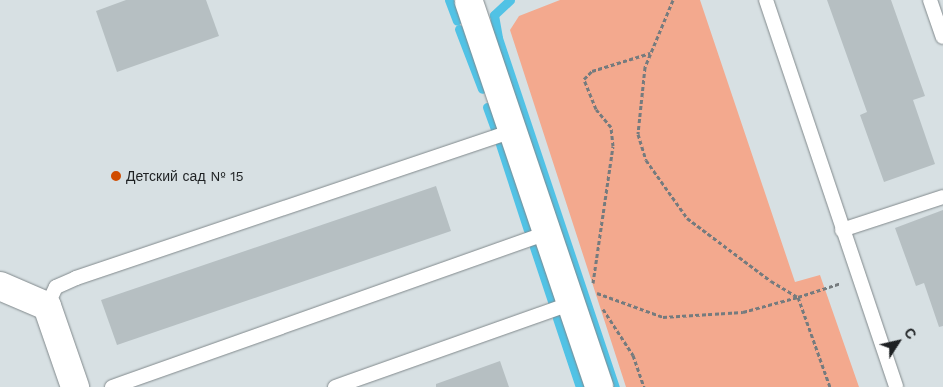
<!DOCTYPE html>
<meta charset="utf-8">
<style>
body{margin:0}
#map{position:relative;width:943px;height:387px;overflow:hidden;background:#d7e0e3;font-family:"Work Sans",sans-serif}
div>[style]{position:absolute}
.green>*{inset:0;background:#f3a98e}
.stream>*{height:9px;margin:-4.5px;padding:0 4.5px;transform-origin:4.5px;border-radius:4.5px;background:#51c2e5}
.building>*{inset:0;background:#b6bfc2}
.path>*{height:3px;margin-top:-1.5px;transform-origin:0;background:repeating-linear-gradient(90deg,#757b7e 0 4px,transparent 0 6.5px)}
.roads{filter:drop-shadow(0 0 1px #81898c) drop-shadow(0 0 1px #81898c)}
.service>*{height:14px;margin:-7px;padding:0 7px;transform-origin:7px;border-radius:7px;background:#fff}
.minor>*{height:28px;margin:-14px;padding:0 14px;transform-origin:14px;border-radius:14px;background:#fff}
.dots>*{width:14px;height:14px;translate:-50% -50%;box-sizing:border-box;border:2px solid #d7e0e3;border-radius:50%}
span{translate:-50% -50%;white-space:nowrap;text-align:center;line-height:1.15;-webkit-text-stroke:4px #d7e0e3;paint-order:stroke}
.poi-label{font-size:14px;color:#1e2123}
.left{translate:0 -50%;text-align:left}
.north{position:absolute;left:873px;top:317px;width:50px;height:50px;-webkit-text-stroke:4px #d7e0e3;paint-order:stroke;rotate:55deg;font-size:14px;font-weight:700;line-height:20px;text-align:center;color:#1e2123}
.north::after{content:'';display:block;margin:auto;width:18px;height:22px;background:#1e2123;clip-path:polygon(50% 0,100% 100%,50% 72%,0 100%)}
</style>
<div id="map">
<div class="green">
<i style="clip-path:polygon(560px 0,700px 0,795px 282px,820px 275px,859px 387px,626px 387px,510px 30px,519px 16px)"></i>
</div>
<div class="stream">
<i style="left:449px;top:0;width:22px;rotate:69deg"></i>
<i style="left:510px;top:0;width:22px;rotate:137deg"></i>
<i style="left:494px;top:15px;width:23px;rotate:80deg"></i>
<i style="left:498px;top:38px;width:368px;rotate:71.5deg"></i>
<i style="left:459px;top:29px;width:64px;rotate:69deg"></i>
<i style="left:487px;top:107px;width:23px;rotate:70deg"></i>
<i style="left:500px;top:144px;width:90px;rotate:72deg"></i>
<i style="left:534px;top:247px;width:57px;rotate:71.6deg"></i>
<i style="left:557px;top:318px;width:73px;rotate:71.6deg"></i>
</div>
<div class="building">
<i style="clip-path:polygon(126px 0,206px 0,219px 36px,117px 72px,96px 11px)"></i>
<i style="clip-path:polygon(827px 0,891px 0,925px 96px,913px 100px,935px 164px,884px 182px,860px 115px,867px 112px)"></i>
<i style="clip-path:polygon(436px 186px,451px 231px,117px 345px,101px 300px)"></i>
<i style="clip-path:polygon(943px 210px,943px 326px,939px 327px,924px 283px,916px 286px,895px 228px)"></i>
<i style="clip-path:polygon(500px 361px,509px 387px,436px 387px,436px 384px)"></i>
</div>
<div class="path">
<i style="left:673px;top:0;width:73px;rotate:112.7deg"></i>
<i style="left:645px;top:67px;width:67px;rotate:96deg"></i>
<i style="left:638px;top:134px;width:27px;rotate:73deg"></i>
<i style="left:646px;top:160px;width:71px;rotate:54.7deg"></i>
<i style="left:687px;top:218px;width:105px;rotate:36.9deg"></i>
<i style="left:771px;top:281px;width:31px;rotate:31deg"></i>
<i style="left:798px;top:297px;width:45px;rotate:-18deg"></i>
<i style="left:593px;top:283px;width:138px;rotate:-81.7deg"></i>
<i style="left:613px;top:146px;width:19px;rotate:-96deg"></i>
<i style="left:611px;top:127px;width:23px;rotate:-130deg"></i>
<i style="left:596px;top:109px;width:32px;rotate:-112deg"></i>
<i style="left:584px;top:79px;width:11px;rotate:-45deg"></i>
<i style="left:592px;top:71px;width:61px;rotate:-17.2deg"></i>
<i style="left:597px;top:293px;width:70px;rotate:20deg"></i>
<i style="left:663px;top:317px;width:80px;rotate:-3.6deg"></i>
<i style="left:743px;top:312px;width:57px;rotate:-15.3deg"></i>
<i style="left:798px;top:297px;width:96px;rotate:70.4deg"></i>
<i style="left:603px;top:309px;width:55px;rotate:56.9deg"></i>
<i style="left:633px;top:355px;width:34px;rotate:71deg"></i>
</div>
<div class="roads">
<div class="service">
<i style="left:766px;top:0;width:408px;rotate:71.4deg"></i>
<i style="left:930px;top:0;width:39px;rotate:71deg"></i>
<i style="left:842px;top:230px;width:106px;rotate:-18.1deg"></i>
<i style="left:47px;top:306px;width:21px;rotate:-65deg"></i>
<i style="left:56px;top:287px;width:22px;rotate:-24deg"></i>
<i style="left:76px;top:278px;width:461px;rotate:-18.6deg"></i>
<i style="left:112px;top:387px;width:461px;rotate:-19.5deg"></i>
<i style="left:335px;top:387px;width:249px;rotate:-19.5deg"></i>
</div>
<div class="minor">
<i style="left:469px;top:2px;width:406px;rotate:71.3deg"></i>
<i style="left:0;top:286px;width:51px;rotate:23.1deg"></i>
<i style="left:47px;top:306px;width:86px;rotate:70.9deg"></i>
</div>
</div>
<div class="dots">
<i style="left:116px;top:176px;background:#d04c00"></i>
</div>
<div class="poi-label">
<span class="left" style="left:126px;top:176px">Детский сад № 15</span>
</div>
<div class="north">С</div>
</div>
